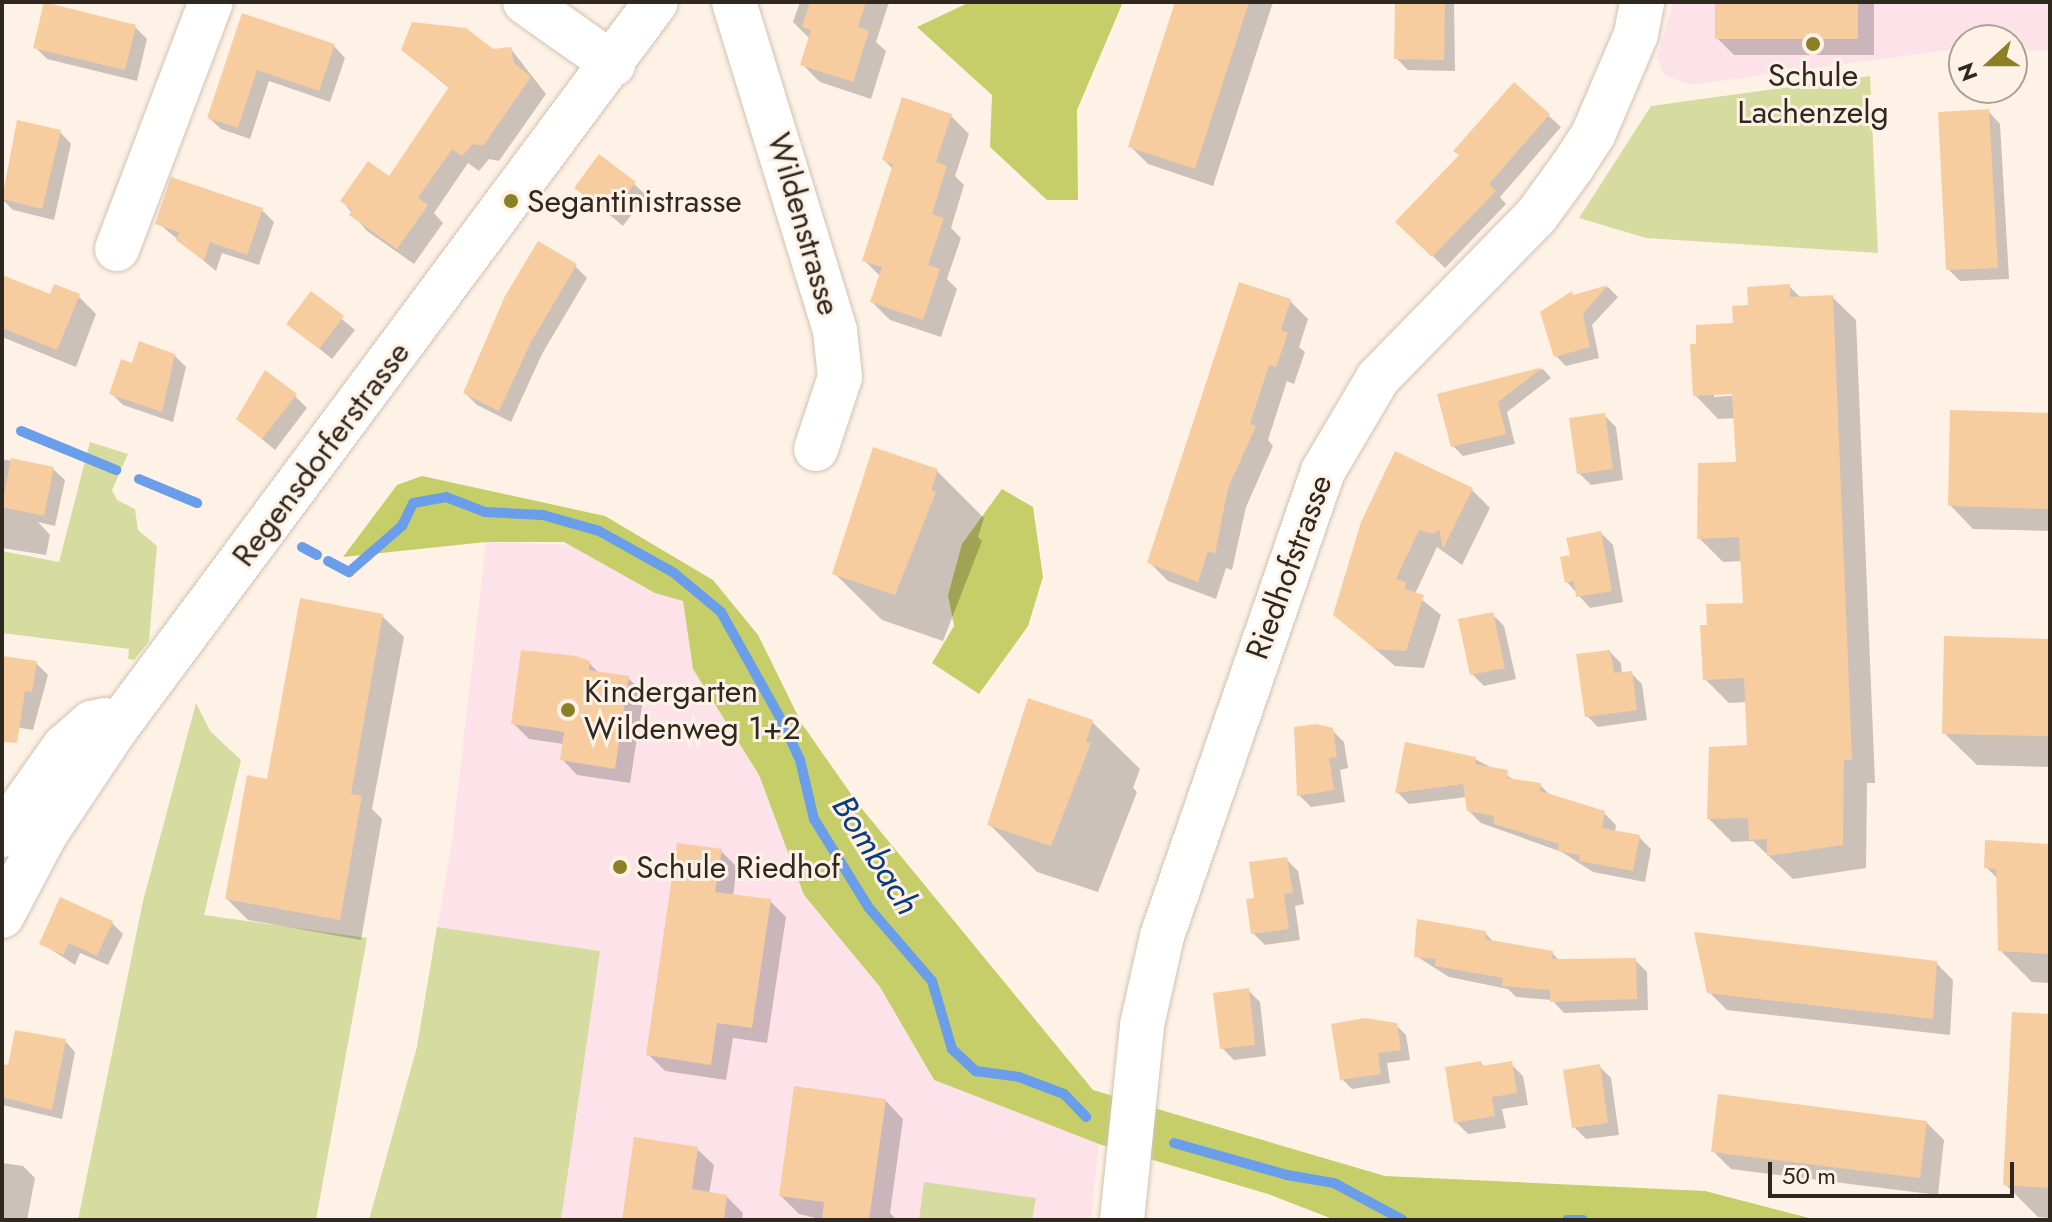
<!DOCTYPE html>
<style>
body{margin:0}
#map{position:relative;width:2052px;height:1222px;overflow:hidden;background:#fef2e7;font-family:Jost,sans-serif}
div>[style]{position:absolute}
.education>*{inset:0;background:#fde3e9}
.green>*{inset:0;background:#d6dc9f}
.forest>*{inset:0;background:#c6ce69}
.shadow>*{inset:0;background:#0003}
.stream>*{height:10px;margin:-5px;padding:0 5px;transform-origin:5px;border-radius:5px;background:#6a9dea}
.building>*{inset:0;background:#f7cda0}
.roads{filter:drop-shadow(0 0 2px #d4c2af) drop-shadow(0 0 2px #d4c2af)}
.minor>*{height:44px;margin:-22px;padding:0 22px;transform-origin:22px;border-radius:22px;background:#fff}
.dots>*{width:22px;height:22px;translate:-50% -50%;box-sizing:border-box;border:4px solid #fef2e7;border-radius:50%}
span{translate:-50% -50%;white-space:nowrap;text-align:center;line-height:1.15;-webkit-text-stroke:6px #fef2e7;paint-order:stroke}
.poi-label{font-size:32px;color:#2f2820}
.left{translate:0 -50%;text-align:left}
.street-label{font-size:32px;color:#2f2820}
.water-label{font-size:34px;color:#0a3b7e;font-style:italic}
.frame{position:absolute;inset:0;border:4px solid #2f2820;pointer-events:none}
.north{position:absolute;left:1948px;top:24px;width:80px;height:80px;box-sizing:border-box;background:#fef2e7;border:2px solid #aba197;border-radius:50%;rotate:249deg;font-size:22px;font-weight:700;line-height:32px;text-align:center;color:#2f2820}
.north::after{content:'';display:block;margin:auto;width:28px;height:36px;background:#8c8027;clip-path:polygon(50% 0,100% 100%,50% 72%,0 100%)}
.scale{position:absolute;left:1768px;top:1162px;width:246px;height:36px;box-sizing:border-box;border:4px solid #2f2820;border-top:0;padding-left:10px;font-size:24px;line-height:28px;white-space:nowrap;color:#2f2820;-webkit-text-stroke:6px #fef2e7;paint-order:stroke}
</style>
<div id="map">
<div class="education">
<i style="clip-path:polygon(1673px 2px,2050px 2px,2050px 51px,2012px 50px,2012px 40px,1964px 40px,1964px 48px,1690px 85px,1664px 75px,1657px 58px)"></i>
<i style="clip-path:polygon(486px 542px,574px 545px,654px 592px,683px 601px,693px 669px,759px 775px,804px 895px,880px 987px,933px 1080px,1099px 1144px,1091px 1220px,369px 1220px,417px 1047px,452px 840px)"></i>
</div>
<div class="green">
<i style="clip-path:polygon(1870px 76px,1878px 253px,1646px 238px,1579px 218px,1651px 106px)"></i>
<i style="clip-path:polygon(90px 442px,128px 454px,112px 490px,117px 500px,135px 509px,138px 530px,157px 546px,149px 641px,134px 660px,128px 659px,129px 649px,2px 633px,2px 551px,59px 562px)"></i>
<i style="clip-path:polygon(196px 703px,210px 731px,241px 760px,204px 915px,367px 938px,316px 1220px,78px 1220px,143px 901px)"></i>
<i style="clip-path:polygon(437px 927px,600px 951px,561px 1220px,369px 1220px,417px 1047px)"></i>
<i style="clip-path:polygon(924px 1182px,1036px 1198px,1032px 1220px,919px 1220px)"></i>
</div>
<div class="forest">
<i style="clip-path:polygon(970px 2px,1123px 2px,1077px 110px,1078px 200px,1047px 200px,990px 147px,992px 95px,917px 27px)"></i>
<i style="clip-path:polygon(422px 476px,605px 516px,713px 580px,758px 635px,802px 724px,858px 804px,1093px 1090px,1385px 1176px,1705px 1191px,1817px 1220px,1335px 1220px,1268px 1194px,1099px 1144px,934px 1080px,880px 987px,804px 895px,759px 775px,693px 669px,683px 601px,655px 593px,564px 542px,486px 542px,343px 557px,397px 485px)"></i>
<i style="clip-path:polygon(1002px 489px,1033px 507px,1043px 577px,1028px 626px,979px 694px,932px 663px,954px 626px,948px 595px,962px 544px)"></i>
</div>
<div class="shadow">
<i style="clip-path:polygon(800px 2px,889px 2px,876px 42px,886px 51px,871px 99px,820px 82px,802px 64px,810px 39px,793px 22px)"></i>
<i style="clip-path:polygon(1178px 2px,1273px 2px,1213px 186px,1148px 164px,1130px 146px)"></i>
<i style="clip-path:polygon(1395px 2px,1454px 2px,1455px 71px,1408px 70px,1396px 58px)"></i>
<i style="clip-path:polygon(1717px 2px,1874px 2px,1874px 55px,1734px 55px,1717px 38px)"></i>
<i style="clip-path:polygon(243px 16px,334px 46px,345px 58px,330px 102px,269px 81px,250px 139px,221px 129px,209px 118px)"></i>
<i style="clip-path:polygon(135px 27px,147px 39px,137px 81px,47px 59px,35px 47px)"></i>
<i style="clip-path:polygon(511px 49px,546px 94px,499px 161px,489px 159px,479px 171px,468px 163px,434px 213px,443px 223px,414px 264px,367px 231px,342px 201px,389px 179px,450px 89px,403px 50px)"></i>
<i style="clip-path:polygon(1514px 84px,1561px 127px,1500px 197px,1506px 204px,1445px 268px,1398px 222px,1461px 156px)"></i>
<i style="clip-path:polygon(1989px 112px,2000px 124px,2009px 279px,1960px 281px,1948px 269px)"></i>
<i style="clip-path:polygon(951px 116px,969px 134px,955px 176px,964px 185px,951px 228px,961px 238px,947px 279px,957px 289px,941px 337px,890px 320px,872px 302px,881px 277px,864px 260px,893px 169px,884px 160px)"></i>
<i style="clip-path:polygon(19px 122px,60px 132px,71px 144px,54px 220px,13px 210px,2px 199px)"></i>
<i style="clip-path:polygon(634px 184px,646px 195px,623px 226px,576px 187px)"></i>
<i style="clip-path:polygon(262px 210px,274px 222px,259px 265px,222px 253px,216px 271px,158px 223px)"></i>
<i style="clip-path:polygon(575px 266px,587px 278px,542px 354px,511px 422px,477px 405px,465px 393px)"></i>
<i style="clip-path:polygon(2px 277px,51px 297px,78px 296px,96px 314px,76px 367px,2px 337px)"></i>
<i style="clip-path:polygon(evenodd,1789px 286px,1801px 298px,1832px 297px,1856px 320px,1875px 783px,1867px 783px,1866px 868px,1793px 879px,1753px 841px,1732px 842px,1709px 819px,1749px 747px,1747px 702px,1729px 703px,1705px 679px,1709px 627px,1745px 605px,1743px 561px,1723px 562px,1699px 538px,1738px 464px,1736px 418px,1718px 419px,1695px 395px,1699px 346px,1735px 324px,1750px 307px,1789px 286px,1742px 391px,1742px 395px,1714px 397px,1714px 393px,1742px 391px)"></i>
<i style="clip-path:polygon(1608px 287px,1618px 297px,1592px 325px,1599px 358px,1566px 366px,1556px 356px,1575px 297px)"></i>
<i style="clip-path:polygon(312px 294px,355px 330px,332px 359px,289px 324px)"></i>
<i style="clip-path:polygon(1290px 301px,1308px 319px,1299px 347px,1305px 352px,1294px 384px,1287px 381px,1268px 440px,1273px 446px,1246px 507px,1232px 570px,1226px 568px,1216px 599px,1168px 581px,1150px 563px)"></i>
<i style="clip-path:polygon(174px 355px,186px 367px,173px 422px,123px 405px,111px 393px)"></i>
<i style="clip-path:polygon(1543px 369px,1551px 378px,1507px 412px,1515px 444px,1463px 456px,1453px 446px,1440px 395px)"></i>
<i style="clip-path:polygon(295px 396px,307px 408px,275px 450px,251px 430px)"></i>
<i style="clip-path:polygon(1604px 415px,1616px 427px,1623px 480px,1591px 485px,1579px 473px)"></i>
<i style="clip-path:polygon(2050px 415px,2050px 531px,1973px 529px,1950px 505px)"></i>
<i style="clip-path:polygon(2px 459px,53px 469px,65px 480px,55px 526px,38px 522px,50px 535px,46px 555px,2px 548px)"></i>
<i style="clip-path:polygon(937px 471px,984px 518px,978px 537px,982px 541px,943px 641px,882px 620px,834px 573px)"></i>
<i style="clip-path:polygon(1472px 490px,1490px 508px,1462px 565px,1437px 547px,1415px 594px,1441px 615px,1424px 668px,1395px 666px,1335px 615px,1363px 522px)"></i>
<i style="clip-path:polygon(1601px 533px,1613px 545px,1623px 602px,1590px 608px,1567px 582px,1572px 557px)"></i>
<i style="clip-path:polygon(1492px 614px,1504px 626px,1516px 679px,1484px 686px,1472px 674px)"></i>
<i style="clip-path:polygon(382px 616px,404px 637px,372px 809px,382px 819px,361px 940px,248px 920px,227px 899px,269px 781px)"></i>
<i style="clip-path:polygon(2050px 641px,2050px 767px,1977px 765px,1944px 733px)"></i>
<i style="clip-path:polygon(1610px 652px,1621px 663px,1622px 674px,1631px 673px,1642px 684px,1647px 720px,1598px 727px,1587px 716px)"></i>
<i style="clip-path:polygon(2px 658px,36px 663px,48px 675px,33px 730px,2px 725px)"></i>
<i style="clip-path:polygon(589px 663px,600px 674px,628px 678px,644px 693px,630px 783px,577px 775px,562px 759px,564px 744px,529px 739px,513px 723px)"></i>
<i style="clip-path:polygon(1029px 700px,1092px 722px,1140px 769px,1133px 788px,1137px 792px,1098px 892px,1037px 872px,989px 824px)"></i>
<i style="clip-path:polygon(1332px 730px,1344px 742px,1348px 768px,1340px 770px,1345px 802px,1311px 807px,1299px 795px)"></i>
<i style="clip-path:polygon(1475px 759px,1517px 781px,1540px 785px,1551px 796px,1604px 813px,1616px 825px,1615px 832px,1639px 837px,1651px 849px,1645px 882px,1593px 872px,1562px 852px,1481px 823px,1468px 810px,1467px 797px,1409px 804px,1397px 792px)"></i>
<i style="clip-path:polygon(2050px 846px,2050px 983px,2032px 982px,2000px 950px,1998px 879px,1986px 867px)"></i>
<i style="clip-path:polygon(721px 851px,737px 867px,733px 896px,770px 901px,786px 917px,767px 1043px,733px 1038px,726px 1080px,665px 1071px,648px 1054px)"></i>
<i style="clip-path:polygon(1286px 859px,1298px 871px,1304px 904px,1295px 906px,1300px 940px,1265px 945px,1253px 933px,1256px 900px)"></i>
<i style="clip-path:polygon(112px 923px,123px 934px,108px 965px,80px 953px,75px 965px,41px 943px)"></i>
<i style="clip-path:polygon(1485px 933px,1494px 942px,1552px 953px,1560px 961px,1635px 960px,1647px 972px,1648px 1010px,1564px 1013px,1552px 1000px,1516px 997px,1508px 989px,1449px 977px,1416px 956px)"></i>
<i style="clip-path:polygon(1936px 963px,1953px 980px,1950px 1035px,1727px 1010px,1709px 992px)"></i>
<i style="clip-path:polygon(1248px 990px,1260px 1002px,1266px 1056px,1234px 1060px,1222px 1048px)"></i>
<i style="clip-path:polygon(2050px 1016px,2050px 1218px,2038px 1217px,2005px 1184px)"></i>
<i style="clip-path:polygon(1396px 1025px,1406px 1035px,1410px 1060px,1387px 1063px,1390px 1083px,1352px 1089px,1342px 1079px)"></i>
<i style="clip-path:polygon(65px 1041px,75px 1052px,62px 1119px,2px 1105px,2px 1066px,9px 1067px)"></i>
<i style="clip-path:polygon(1481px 1063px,1485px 1068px,1511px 1064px,1523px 1076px,1528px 1105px,1502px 1109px,1506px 1128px,1468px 1134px,1456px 1122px)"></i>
<i style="clip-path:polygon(1599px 1066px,1611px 1078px,1619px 1135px,1586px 1139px,1574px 1127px)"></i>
<i style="clip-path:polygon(885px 1100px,903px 1119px,890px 1213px,897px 1220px,824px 1220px,799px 1214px,781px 1196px)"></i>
<i style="clip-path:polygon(1926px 1122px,1944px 1140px,1938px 1195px,1731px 1169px,1713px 1151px)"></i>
<i style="clip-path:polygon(697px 1149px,714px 1165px,709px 1194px,726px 1196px,743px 1213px,742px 1220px,624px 1220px)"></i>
<i style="clip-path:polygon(2px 1163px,23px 1166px,35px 1178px,27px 1220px,2px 1219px)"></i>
</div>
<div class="stream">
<i style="left:21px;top:431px;width:103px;rotate:22.3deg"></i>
<i style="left:139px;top:479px;width:63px;rotate:22.5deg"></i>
<i style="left:302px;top:547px;width:17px;rotate:28deg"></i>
<i style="left:328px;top:561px;width:24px;rotate:28deg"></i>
<i style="left:349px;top:572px;width:70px;rotate:-41deg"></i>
<i style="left:402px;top:526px;width:25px;rotate:-64deg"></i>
<i style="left:413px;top:503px;width:34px;rotate:-10deg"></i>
<i style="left:446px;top:497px;width:42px;rotate:21deg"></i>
<i style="left:485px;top:512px;width:58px;rotate:3deg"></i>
<i style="left:543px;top:515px;width:58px;rotate:15.9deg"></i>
<i style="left:599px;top:531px;width:86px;rotate:29.2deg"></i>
<i style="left:674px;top:573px;width:61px;rotate:39.7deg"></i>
<i style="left:721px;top:612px;width:125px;rotate:60.8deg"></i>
<i style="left:782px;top:721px;width:43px;rotate:65.2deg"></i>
<i style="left:800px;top:760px;width:61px;rotate:76.7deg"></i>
<i style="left:814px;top:819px;width:105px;rotate:58.3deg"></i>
<i style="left:869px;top:908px;width:96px;rotate:49.2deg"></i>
<i style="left:932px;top:981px;width:71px;rotate:73.6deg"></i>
<i style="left:952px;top:1049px;width:33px;rotate:43deg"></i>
<i style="left:976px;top:1071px;width:43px;rotate:7.9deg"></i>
<i style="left:1019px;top:1077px;width:48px;rotate:20.7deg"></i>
<i style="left:1064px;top:1094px;width:32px;rotate:46deg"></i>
<i style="left:1174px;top:1143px;width:117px;rotate:15.8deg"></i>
<i style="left:1287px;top:1175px;width:48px;rotate:9.7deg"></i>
<i style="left:1334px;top:1183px;width:78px;rotate:28.2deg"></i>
<i style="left:1567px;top:1220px;width:16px"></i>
</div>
<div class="building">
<i style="clip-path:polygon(44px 2px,136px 25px,125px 70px,33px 48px)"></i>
<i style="clip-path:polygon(810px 2px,866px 2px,858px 27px,869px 31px,853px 82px,800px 65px,811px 30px,802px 27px)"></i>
<i style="clip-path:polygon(1175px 2px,1249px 2px,1195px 169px,1128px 147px)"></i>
<i style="clip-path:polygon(1395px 2px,1445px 2px,1444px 60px,1394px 59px)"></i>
<i style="clip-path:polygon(1715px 2px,1858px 2px,1858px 39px,1715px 39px)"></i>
<i style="clip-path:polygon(242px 13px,335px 44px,319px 91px,257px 70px,238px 128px,207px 118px)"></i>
<i style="clip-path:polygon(412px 22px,466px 28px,493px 49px,511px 47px,514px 63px,531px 77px,483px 146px,473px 144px,462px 156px,452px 149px,418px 198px,428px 205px,397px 249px,349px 215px,352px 210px,340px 201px,368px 161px,389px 176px,449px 87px,401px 50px)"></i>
<i style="clip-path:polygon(1514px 82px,1550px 114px,1489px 184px,1496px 191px,1432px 257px,1395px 222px,1459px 155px,1453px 151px)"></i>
<i style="clip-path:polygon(902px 97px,952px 114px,936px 162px,947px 166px,932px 214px,944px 218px,928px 265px,940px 269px,923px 320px,870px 302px,882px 267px,862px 261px,893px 164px,882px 160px)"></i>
<i style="clip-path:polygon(1989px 109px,1998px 268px,1946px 270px,1938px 112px)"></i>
<i style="clip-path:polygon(17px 120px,61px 130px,42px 209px,2px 199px)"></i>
<i style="clip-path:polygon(599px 154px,636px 182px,611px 215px,574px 188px)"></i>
<i style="clip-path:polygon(171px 177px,263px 208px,247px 255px,210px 242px,204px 261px,176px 240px,179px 232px,155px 224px)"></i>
<i style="clip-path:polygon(538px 241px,577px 264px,531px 342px,499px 411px,463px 393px,505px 296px)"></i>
<i style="clip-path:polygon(2px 275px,50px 294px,54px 284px,80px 294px,57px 350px,2px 328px)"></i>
<i style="clip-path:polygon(1239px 282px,1291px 299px,1281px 330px,1288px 333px,1276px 367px,1269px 365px,1250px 424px,1256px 426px,1228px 488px,1215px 554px,1208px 551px,1198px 582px,1147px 563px)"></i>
<i style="clip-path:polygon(1790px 284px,1790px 297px,1833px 295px,1852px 760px,1844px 760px,1843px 845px,1767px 856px,1767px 839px,1749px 840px,1748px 818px,1707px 819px,1709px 747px,1747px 745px,1744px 678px,1703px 680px,1700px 625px,1707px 625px,1706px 604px,1743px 603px,1739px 537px,1697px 539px,1698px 463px,1736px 462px,1732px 394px,1693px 396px,1690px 344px,1696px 344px,1696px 325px,1733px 323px,1732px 306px,1748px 305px,1747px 287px)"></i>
<i style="clip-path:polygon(1608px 285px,1583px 314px,1590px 347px,1554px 357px,1540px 312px,1572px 291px,1573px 295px)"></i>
<i style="clip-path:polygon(311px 291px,344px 316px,319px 349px,286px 324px)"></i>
<i style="clip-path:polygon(139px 341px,175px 354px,162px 412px,109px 394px,121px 359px,132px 363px)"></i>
<i style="clip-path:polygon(1543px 367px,1498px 402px,1506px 434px,1451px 447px,1437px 394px)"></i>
<i style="clip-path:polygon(265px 370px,297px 394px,262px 439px,236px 419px)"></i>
<i style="clip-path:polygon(1950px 410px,2050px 413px,2050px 509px,1948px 506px)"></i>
<i style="clip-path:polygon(1605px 413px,1613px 469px,1577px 474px,1569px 418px)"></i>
<i style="clip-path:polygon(873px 447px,938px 469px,931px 490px,936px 492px,895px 595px,832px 574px)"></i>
<i style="clip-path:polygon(1395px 451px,1473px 488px,1443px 549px,1439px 529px,1434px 534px,1419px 530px,1396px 579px,1406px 582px,1405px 589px,1424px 595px,1406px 651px,1375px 649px,1333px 615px,1361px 522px)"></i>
<i style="clip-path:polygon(11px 458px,54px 467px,44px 516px,2px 507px)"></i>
<i style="clip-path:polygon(1601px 531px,1612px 591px,1576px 597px,1574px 581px,1565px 583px,1560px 557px,1570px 555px,1566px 538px)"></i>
<i style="clip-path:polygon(300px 598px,383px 614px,351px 794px,362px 796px,340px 920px,225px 899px,247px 775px,267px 779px)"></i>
<i style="clip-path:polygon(1493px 612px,1505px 668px,1470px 675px,1458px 619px)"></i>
<i style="clip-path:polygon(1944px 636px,2050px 639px,2050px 736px,1942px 734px)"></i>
<i style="clip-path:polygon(521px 650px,576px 656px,590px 661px,589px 670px,629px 676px,615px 769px,560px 760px,564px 732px,511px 724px)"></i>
<i style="clip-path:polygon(1610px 650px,1614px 673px,1632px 671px,1637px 710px,1585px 717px,1576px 654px)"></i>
<i style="clip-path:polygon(2px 656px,37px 661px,32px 692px,25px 691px,17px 743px,2px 742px)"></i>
<i style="clip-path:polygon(1028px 698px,1093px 720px,1086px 742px,1091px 743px,1051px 846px,987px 825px)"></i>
<i style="clip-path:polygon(1316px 724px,1333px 728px,1337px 757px,1329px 758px,1334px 790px,1297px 796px,1294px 727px)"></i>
<i style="clip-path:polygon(1405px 742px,1476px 757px,1475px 764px,1508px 770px,1507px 778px,1541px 783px,1540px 791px,1605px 811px,1602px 828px,1640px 835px,1633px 871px,1579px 861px,1580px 855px,1558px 851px,1559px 844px,1494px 824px,1494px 816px,1467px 811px,1463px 784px,1395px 793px)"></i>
<i style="clip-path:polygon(1985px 840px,2050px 844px,2050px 954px,1998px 951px,1996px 869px,1984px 868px)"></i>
<i style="clip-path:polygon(677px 843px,722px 849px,715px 892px,771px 899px,752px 1028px,717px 1023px,711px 1065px,646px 1055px)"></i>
<i style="clip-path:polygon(1287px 857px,1293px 893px,1284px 894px,1289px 929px,1251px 934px,1246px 899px,1254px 898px,1249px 862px)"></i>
<i style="clip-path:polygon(60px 897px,113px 921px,97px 956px,69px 943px,63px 955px,39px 944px)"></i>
<i style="clip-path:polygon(1417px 919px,1486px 931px,1485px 939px,1553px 951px,1552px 959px,1636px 958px,1637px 999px,1550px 1002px,1550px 990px,1502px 986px,1503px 978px,1435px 966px,1436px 959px,1414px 957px)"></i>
<i style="clip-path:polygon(1694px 932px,1937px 961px,1933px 1019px,1707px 993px)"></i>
<i style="clip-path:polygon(1249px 988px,1255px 1045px,1220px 1049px,1213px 993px)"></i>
<i style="clip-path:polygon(2012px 1012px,2050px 1014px,2050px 1188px,2003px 1185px)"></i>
<i style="clip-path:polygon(1365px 1018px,1397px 1023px,1401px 1050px,1378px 1053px,1381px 1074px,1340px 1080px,1331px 1024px)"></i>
<i style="clip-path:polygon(15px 1030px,66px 1039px,52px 1110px,2px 1097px,2px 1064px,8px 1065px)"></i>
<i style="clip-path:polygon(1481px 1061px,1482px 1066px,1512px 1061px,1517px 1093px,1492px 1097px,1495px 1116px,1454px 1123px,1445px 1067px)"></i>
<i style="clip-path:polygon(1600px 1064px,1608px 1123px,1572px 1128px,1563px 1070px)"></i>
<i style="clip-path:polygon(794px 1086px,886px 1099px,869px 1220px,822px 1220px,824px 1202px,779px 1196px)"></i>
<i style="clip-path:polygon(1718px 1094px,1927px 1121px,1920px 1178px,1711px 1152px)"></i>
<i style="clip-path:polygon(634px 1137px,698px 1147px,692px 1189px,727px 1195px,724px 1220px,622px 1220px)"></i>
</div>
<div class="roads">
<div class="minor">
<i style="left:525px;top:2px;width:108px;rotate:35.2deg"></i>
<i style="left:734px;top:2px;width:344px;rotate:72.9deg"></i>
<i style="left:835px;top:331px;width:46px;rotate:83.8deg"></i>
<i style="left:840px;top:377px;width:76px;rotate:108.4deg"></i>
<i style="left:117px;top:249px;width:264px;rotate:-69.2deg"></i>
<i style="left:2px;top:835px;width:108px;rotate:-54.8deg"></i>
<i style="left:64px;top:747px;width:37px;rotate:-41deg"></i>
<i style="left:92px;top:723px;width:13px;rotate:-13deg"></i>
<i style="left:105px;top:720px;width:14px;rotate:30deg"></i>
<i style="left:2px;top:916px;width:94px;rotate:-62.1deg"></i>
<i style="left:46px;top:833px;width:128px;rotate:-56.2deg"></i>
<i style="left:117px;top:727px;width:903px;rotate:-53.37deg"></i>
<i style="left:1122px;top:1220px;width:196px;rotate:-84.1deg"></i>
<i style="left:1142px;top:1025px;width:91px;rotate:-77.3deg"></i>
<i style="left:1162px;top:936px;width:492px;rotate:-70.9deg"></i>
<i style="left:1323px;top:471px;width:108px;rotate:-59.4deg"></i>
<i style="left:1378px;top:378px;width:228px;rotate:-45.7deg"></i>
<i style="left:1537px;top:215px;width:59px;rotate:-53.9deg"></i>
<i style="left:1572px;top:167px;width:38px;rotate:-57deg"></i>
<i style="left:1593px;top:135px;width:110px;rotate:-66.9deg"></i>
<i style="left:1636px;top:34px;width:33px;rotate:-79deg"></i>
</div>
</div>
<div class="dots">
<i style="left:1813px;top:44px;background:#8c8027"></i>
<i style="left:511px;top:201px;background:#8c8027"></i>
<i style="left:568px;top:710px;background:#8c8027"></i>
<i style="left:620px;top:867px;background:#8c8027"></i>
</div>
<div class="poi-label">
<span style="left:1813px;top:94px">Schule<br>Lachenzelg</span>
<span class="left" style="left:527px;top:201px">Segantinistrasse</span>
<span class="left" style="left:584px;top:710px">Kindergarten<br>Wildenweg 1+2</span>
<span class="left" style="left:636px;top:867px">Schule Riedhof</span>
</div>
<div class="street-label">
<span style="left:804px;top:224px;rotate:74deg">Wildenstrasse</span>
<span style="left:321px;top:454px;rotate:-53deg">Regensdorferstrasse</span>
<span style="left:1289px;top:567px;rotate:-70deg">Riedhofstrasse</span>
</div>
<div class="water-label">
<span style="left:876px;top:855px;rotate:58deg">Bombach</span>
</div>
<div class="frame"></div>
<div class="north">N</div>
<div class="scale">50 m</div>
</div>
